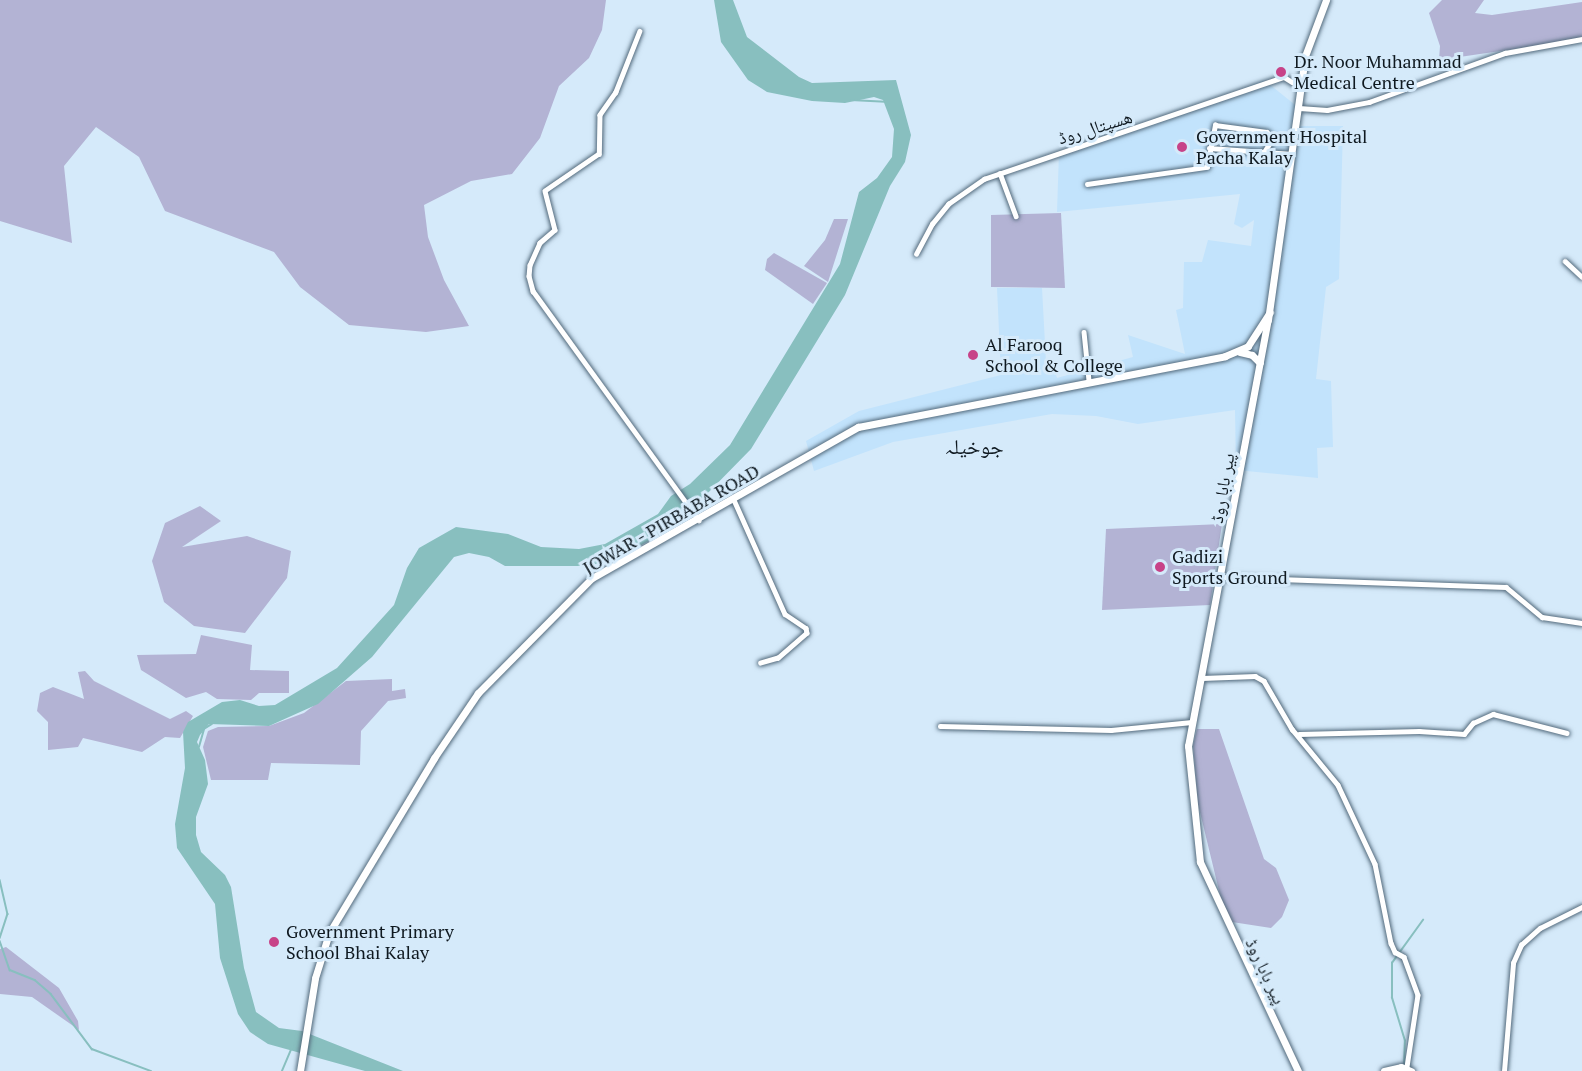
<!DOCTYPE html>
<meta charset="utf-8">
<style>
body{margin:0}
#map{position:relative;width:1582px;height:1071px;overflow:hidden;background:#d5eafa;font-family:"PT Serif","Noto Naskh Arabic",serif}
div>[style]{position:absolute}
.built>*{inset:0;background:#c2e3fc}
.green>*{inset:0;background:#b3b3d4}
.water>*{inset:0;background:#88bfbf}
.stream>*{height:1.5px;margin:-0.75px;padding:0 0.75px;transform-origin:0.75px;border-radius:0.75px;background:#88bfbf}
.roads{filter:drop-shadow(0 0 2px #536a7c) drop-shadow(0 0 2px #536a7c)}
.street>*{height:4.5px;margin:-2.25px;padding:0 2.25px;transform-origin:2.25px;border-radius:2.25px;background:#fff}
.secondary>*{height:7px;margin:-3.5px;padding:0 3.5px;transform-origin:3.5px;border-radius:3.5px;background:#fff}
.dots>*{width:16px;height:16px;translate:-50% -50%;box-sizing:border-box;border:3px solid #d5eafa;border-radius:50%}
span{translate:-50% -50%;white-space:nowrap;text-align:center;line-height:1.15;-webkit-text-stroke:6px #d5eafa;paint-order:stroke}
.poi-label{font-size:18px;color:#0f1920}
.left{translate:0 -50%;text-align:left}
.street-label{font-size:18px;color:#0f1920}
.quarter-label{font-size:21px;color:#0f1920}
</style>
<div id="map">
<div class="built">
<i style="clip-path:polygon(1264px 80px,1299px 108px,1296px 126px,1343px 126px,1339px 279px,1326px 287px,1316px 379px,1331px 381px,1333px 447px,1317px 448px,1318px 478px,1236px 470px,1235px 410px,1138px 424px,1096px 416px,1052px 414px,893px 442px,814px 471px,806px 441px,859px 411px,1001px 375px,997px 288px,1042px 288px,1046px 362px,1052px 361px,1057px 378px,1133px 357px,1128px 335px,1185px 354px,1176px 310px,1183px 308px,1184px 262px,1202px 262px,1208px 240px,1251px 246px,1254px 220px,1242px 228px,1234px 224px,1240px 194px,1057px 212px,1059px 152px,1165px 120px)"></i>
</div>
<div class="green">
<i style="clip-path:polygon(0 0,606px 0,602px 30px,589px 58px,559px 86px,540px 138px,512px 174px,471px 181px,424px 205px,428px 237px,444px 280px,469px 326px,426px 332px,349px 325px,300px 287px,274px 252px,165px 211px,139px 157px,96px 127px,64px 166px,72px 243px,0 221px)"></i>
<i style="clip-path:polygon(1442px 0,1484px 0,1475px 13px,1492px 15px,1582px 2px,1582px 39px,1439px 60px,1440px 46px,1429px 13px)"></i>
<i style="clip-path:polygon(1061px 213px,1065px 288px,991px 287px,991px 215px)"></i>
<i style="clip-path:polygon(834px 219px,848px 219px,828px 282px,804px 266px,825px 240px)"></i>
<i style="clip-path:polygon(774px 253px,827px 283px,813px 304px,765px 270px,767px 259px)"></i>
<i style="clip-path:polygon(200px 506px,221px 521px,182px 547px,247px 536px,291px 551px,287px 578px,245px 633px,194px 626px,164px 602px,152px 561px,165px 523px)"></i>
<i style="clip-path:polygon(1222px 524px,1210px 605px,1102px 610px,1106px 529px)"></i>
<i style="clip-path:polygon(201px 635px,252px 645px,250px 670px,289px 671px,289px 693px,259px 693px,251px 700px,217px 699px,206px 692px,186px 698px,141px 670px,137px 655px,196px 654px)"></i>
<i style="clip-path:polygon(85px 671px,94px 681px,170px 719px,186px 711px,193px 716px,180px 738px,165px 737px,142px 752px,83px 738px,78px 747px,48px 750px,48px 722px,37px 711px,40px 693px,53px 687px,84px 699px,78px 672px)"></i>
<i style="clip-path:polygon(392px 679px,392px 691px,405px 689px,406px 698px,388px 701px,361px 731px,360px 765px,271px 763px,268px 780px,211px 780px,203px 747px,208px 731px,218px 727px,269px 726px,304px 713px,346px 681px)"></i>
<i style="clip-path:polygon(1197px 729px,1219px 729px,1264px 859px,1276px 868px,1289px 900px,1282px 917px,1271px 928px,1232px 922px,1222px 903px,1198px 804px,1193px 745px)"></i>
<i style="clip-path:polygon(6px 947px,59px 988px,78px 1021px,79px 1030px,32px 997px,0 994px,0 949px)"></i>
</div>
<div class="water">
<i style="clip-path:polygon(714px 0,733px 0,747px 37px,799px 77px,812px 83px,896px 80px,911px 135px,905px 162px,890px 186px,845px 295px,751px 449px,702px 499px,690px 519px,619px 557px,589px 566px,505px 566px,489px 557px,469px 553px,454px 557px,372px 657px,318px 704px,269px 726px,209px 724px,200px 735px,197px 742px,205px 760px,208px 784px,196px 817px,196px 835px,201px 852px,225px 875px,231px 887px,244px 968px,256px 1012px,279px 1028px,302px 1031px,403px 1071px,365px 1071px,268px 1044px,250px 1032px,238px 1014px,220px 958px,215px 904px,177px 848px,175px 824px,185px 768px,183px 732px,188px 722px,222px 702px,240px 700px,259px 706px,275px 705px,337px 668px,394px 605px,407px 568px,419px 548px,456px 527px,508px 534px,541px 547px,579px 549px,605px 544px,658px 514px,671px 496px,690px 484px,730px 445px,840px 264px,859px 192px,877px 178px,892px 157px,894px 129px,883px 100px,874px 97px,845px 103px,812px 101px,767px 92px,748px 80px,721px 42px)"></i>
</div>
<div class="stream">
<i style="left:851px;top:100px;width:34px;rotate:3deg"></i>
<i style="left:199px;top:747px;width:19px;rotate:-74deg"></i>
<i style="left:204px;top:729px;width:9px;rotate:-32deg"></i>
<i style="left:0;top:880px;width:35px;rotate:77deg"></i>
<i style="left:8px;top:914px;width:25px;rotate:108deg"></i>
<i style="left:0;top:941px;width:31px;rotate:71deg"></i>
<i style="left:10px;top:970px;width:27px;rotate:22deg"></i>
<i style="left:35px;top:980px;width:21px;rotate:41deg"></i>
<i style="left:51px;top:994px;width:69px;rotate:53.3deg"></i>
<i style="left:92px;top:1049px;width:63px;rotate:20.4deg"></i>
<i style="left:1404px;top:1066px;width:25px;rotate:-88deg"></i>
<i style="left:1405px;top:1041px;width:45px;rotate:-106.8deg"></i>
<i style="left:1392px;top:998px;width:35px;rotate:-90deg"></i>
<i style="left:1392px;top:963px;width:53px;rotate:-54.2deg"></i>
<i style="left:282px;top:1071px;width:26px;rotate:-67deg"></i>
</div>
<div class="roads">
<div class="street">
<i style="left:640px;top:31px;width:66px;rotate:111.5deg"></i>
<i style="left:616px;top:92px;width:28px;rotate:125deg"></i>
<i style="left:600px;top:115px;width:39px;rotate:91deg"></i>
<i style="left:599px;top:154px;width:65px;rotate:145.6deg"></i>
<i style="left:545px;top:191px;width:40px;rotate:75.6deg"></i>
<i style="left:555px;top:230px;width:20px;rotate:139deg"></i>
<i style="left:540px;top:243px;width:24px;rotate:114deg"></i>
<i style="left:530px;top:265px;width:11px;rotate:95deg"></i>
<i style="left:529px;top:276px;width:16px;rotate:75deg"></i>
<i style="left:533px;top:291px;width:283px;rotate:54.1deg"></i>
<i style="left:1299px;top:108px;width:28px;rotate:4deg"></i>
<i style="left:1327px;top:110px;width:43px;rotate:-10.8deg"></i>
<i style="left:1369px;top:102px;width:145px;rotate:-19.8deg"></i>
<i style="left:1505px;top:53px;width:78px;rotate:-10.3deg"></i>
<i style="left:1209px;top:148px;width:83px;rotate:4.1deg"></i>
<i style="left:1264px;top:152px;width:17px;rotate:-57deg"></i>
<i style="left:1000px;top:173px;width:46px;rotate:69.6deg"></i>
<i style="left:1087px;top:184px;width:121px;rotate:-8.1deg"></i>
<i style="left:1207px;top:167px;width:43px;rotate:-79.2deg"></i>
<i style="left:1215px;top:125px;width:52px;rotate:7.7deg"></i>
<i style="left:1267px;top:132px;width:8px;rotate:45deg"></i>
<i style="left:1273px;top:138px;width:21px;rotate:5deg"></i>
<i style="left:916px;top:254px;width:34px;rotate:-62deg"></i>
<i style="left:932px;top:224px;width:26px;rotate:-51deg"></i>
<i style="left:948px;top:204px;width:44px;rotate:-34.8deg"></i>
<i style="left:984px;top:179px;width:317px;rotate:-18.8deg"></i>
<i style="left:1284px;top:77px;width:15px;rotate:32deg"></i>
<i style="left:1297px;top:85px;width:8px;rotate:-67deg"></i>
<i style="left:1565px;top:261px;width:23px;rotate:43deg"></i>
<i style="left:1084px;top:332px;width:48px;rotate:84.1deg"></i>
<i style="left:734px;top:500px;width:125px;rotate:65.9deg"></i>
<i style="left:785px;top:614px;width:25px;rotate:34deg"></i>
<i style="left:806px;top:628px;width:5px;rotate:79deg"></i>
<i style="left:807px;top:633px;width:38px;rotate:139deg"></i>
<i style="left:778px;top:658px;width:18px;rotate:164deg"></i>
<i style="left:1222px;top:577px;width:284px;rotate:2deg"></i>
<i style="left:1506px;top:587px;width:47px;rotate:39.8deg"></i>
<i style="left:1542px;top:617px;width:40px;rotate:8.5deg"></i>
<i style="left:1202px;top:678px;width:53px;rotate:-2.2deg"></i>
<i style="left:1255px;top:676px;width:10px;rotate:29deg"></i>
<i style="left:1264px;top:681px;width:56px;rotate:59.7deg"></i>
<i style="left:1292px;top:729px;width:72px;rotate:50.6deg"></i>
<i style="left:1338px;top:785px;width:87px;rotate:64.9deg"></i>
<i style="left:1375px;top:864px;width:81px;rotate:78.6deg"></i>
<i style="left:1391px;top:943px;width:10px;rotate:66deg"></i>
<i style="left:1395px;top:952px;width:10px;rotate:29deg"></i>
<i style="left:1404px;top:957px;width:40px;rotate:69.8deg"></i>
<i style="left:1418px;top:995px;width:73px;rotate:98.7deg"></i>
<i style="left:940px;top:726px;width:171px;rotate:1.3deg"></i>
<i style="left:1111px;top:730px;width:81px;rotate:-5.6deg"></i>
<i style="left:1299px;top:734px;width:120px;rotate:-1.4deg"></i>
<i style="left:1419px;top:731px;width:45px;rotate:3.8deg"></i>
<i style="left:1464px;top:734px;width:14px;rotate:-51deg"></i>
<i style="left:1473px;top:723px;width:22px;rotate:-24deg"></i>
<i style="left:1493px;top:714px;width:76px;rotate:14.4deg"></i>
<i style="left:1504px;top:1071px;width:108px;rotate:-85.2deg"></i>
<i style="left:1513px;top:963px;width:20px;rotate:-66deg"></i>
<i style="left:1521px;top:945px;width:25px;rotate:-42deg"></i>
<i style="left:1540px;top:928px;width:47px;rotate:-26.6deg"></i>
</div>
<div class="secondary">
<i style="left:1240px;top:352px;width:12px;rotate:14deg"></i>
<i style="left:1252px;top:355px;width:11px;rotate:45deg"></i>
<i style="left:300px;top:1071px;width:94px;rotate:-80.8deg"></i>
<i style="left:315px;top:978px;width:47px;rotate:-72.7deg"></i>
<i style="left:329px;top:933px;width:204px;rotate:-59deg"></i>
<i style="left:434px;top:758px;width:78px;rotate:-55.9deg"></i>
<i style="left:478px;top:693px;width:162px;rotate:-45.3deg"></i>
<i style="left:592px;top:578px;width:306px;rotate:-29.6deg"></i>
<i style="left:858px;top:427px;width:374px;rotate:-10.9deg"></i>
<i style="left:1225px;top:356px;width:25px;rotate:-23deg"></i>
<i style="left:1248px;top:346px;width:40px;rotate:-57.1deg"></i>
<i style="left:1298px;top:1071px;width:231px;rotate:-115.1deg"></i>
<i style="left:1200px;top:862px;width:117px;rotate:-95.9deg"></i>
<i style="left:1188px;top:746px;width:433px;rotate:-79.4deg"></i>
<i style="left:1268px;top:320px;width:267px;rotate:-82deg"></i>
<i style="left:1305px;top:56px;width:60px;rotate:-69.4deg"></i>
<i style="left:1384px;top:1071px;width:17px;rotate:-13deg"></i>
<i style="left:1401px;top:1067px;width:11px;rotate:22deg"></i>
</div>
</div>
<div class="dots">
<i style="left:1281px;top:72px;background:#c74388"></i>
<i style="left:1182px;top:147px;background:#c74388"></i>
<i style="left:973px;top:355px;background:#c74388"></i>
<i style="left:1160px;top:567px;background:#c74388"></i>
<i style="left:274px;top:942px;background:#c74388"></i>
</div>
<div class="poi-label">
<span class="left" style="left:1294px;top:72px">Dr. Noor Muhammad<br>Medical Centre</span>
<span class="left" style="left:1196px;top:147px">Government Hospital<br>Pacha Kalay</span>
<span class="left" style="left:985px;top:355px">Al Farooq<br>School &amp; College</span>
<span class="left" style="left:1172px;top:567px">Gadizi<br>Sports Ground</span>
<span class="left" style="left:286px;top:942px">Government Primary<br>School Bhai Kalay</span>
</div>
<div class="street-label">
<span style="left:1095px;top:127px;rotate:-17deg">ھسپتال روڈ</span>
<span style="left:1222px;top:488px;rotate:-80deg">پیر بابا روڈ</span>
<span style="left:671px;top:519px;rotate:-30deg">JOWAR - PIRBABA ROAD</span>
<span style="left:1266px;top:971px;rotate:65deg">پیر بابا روڈ</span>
</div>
<div class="quarter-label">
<span style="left:974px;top:446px">جوخیلہ</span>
</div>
</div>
